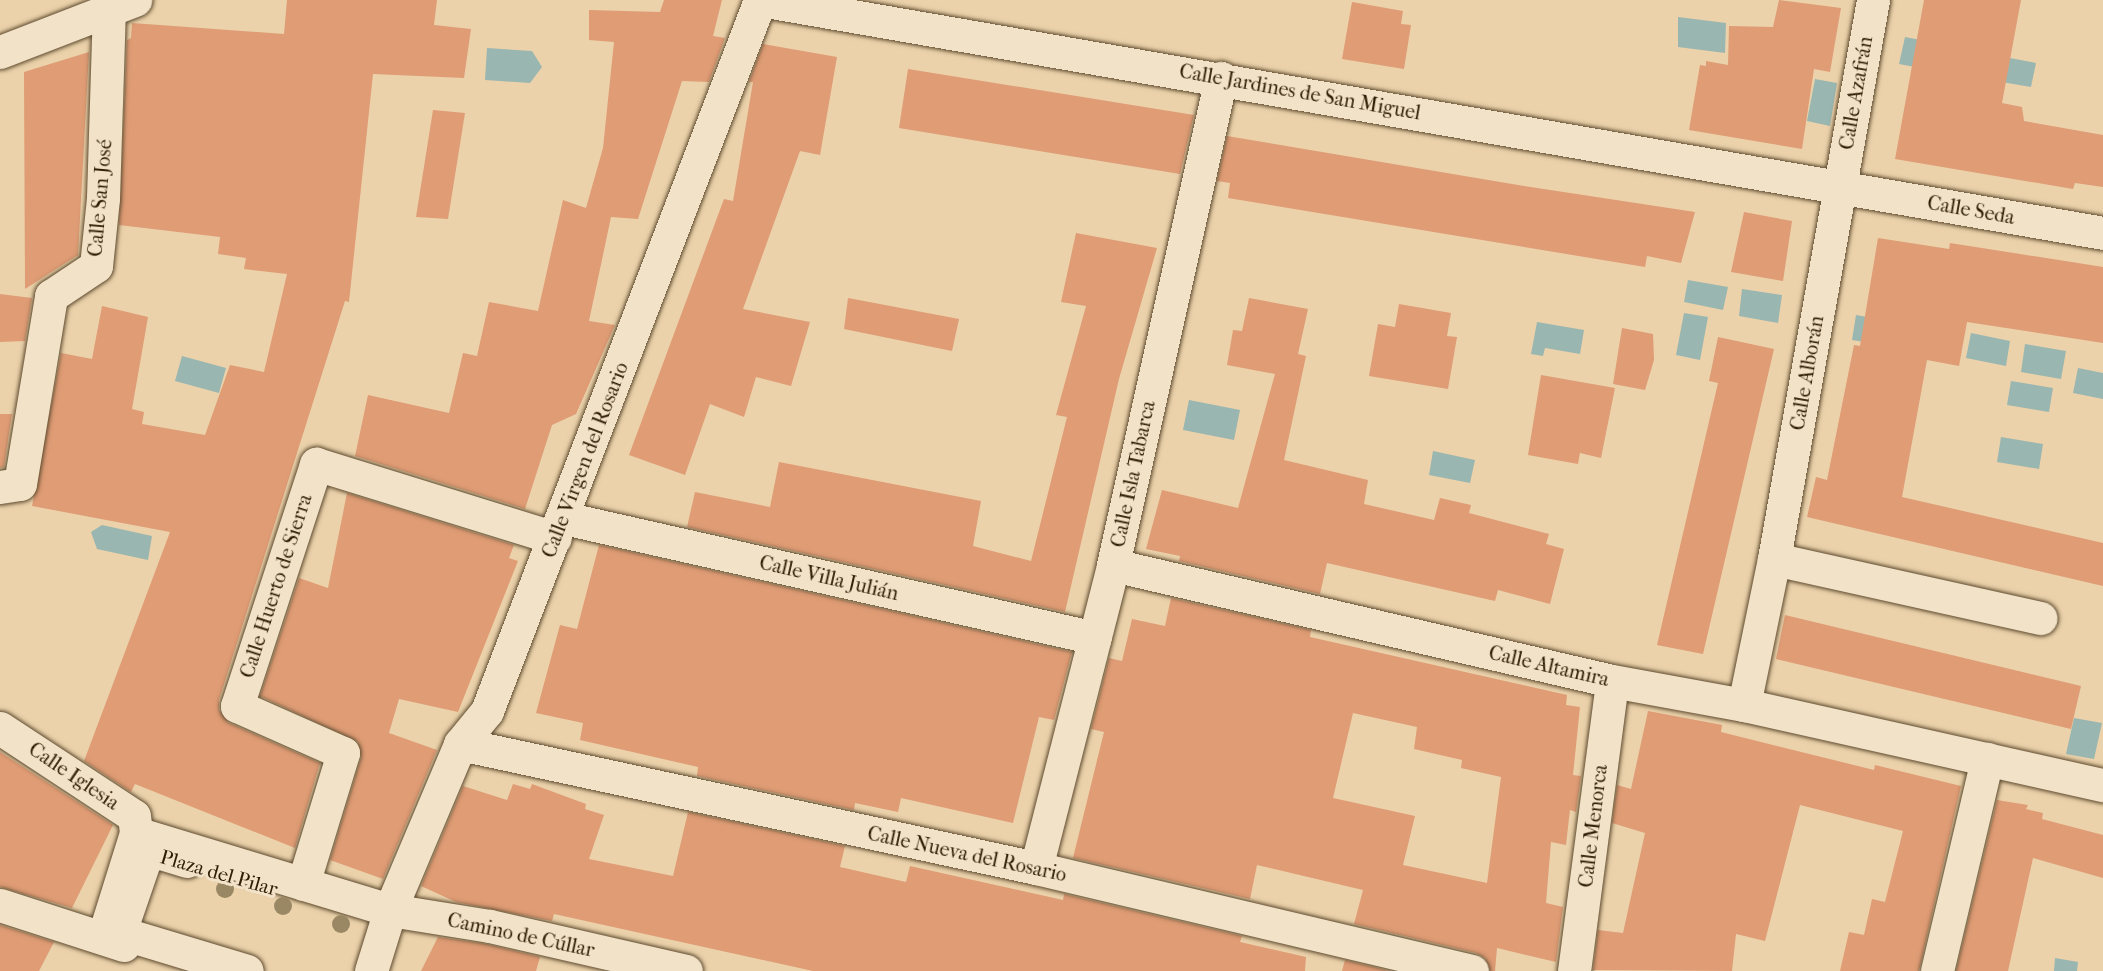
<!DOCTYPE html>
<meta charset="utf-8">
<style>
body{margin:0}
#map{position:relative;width:2103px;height:971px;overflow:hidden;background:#ebd2ab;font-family:"IM FELL French Canon",serif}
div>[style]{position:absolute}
.water>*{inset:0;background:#9ab6b1}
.building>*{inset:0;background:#df9c75}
.roads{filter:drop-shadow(0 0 2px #5d4a2e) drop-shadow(0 0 2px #5d4a2e)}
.minor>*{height:33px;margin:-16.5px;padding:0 16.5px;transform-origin:16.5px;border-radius:16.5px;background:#f2e2c8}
.trees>*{width:18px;height:18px;margin:-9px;border-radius:50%;background:#9a8865}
span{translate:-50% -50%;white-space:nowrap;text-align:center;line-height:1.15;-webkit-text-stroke:6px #f2e2c8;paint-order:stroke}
.street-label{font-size:20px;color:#2e1c05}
</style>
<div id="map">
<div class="water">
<i style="clip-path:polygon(1678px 17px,1726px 23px,1725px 53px,1678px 47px)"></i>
<i style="clip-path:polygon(1905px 37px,1947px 45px,1941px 72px,1899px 64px)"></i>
<i style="clip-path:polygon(487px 48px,532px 51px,542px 67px,530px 83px,485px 80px)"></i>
<i style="clip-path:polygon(1994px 55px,2036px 63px,2031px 87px,1990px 80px)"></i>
<i style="clip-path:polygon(1815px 79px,1837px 83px,1830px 126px,1807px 121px)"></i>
<i style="clip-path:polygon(1688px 280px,1728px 287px,1723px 310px,1684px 302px)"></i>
<i style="clip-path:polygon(1742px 289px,1782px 295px,1778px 323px,1739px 316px)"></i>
<i style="clip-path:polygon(1684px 313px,1708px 317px,1700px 360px,1676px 355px)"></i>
<i style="clip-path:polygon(1856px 315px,1895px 322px,1890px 346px,1852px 340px)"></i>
<i style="clip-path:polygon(1537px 322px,1584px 330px,1580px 354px,1545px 348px,1543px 356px,1531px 354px)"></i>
<i style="clip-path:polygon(1971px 333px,2010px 341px,2006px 366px,1966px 358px)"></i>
<i style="clip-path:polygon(2025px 344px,2066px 351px,2061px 379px,2021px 372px)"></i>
<i style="clip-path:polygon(182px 356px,226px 368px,219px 393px,175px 381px)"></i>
<i style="clip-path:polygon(2078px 368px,2103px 373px,2103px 399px,2073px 393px)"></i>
<i style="clip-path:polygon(2011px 381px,2053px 388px,2049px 412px,2007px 405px)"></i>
<i style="clip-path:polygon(1189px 400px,1240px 410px,1234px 440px,1183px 430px)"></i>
<i style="clip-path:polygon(2001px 437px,2043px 444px,2039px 469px,1997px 462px)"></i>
<i style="clip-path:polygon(1433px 451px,1475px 460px,1470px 483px,1429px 475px)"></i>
<i style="clip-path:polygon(102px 525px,152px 536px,148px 560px,97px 549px,91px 532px)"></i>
<i style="clip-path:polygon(2074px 718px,2102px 723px,2094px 759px,2066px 754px)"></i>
<i style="clip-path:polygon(2055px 958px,2078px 962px,2077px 971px,2054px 971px)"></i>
</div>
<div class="building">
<i style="clip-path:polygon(287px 0,437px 0,434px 25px,471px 29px,464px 78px,373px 74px,349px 302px,345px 301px,219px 700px,219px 710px,229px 723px,320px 763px,295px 848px,135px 784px,131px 792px,84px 761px,170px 532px,32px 506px,61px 353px,92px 359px,102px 306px,148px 317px,132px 409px,144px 412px,142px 424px,205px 435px,230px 365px,264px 372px,287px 274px,244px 269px,246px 258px,218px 254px,220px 237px,119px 225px,127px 40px,131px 38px,132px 23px,284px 34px)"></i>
<i style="clip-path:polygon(664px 0,722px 0,713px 36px,725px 38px,709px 82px,682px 81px,638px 219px,611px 217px,589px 321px,615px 325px,576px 414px,552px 425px,525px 509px,355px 456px,368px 395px,449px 413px,463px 353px,477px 356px,489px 302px,538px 311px,563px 200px,586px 208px,603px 148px,614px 42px,589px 40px,589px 10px,660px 12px)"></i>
<i style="clip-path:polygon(1779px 0,1841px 8px,1830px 72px,1814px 69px,1802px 149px,1689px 130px,1700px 65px,1706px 66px,1706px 61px,1728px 65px,1729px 26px,1773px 27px)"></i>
<i style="clip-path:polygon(1924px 0,2021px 0,2002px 103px,2022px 107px,2024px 121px,2103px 135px,2103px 187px,2075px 183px,2073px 189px,1895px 159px)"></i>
<i style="clip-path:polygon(1352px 2px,1403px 11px,1401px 24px,1411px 25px,1404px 69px,1342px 59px)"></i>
<i style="clip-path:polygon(763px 44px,837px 57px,820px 155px,800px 151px,743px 309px,810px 322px,791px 386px,756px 377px,744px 417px,710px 404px,685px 475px,629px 455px,724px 199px,733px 201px,753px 82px,749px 82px)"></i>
<i style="clip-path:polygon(89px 52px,78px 255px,25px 289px,24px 72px)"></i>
<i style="clip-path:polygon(908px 69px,1194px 115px,1180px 174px,899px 128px)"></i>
<i style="clip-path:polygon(433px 110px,465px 113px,448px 219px,416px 217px)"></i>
<i style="clip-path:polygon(1227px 136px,1524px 186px,1695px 212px,1681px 263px,1647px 256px,1645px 267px,1228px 198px,1230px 183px,1217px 181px)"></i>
<i style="clip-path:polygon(1744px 212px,1792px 221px,1783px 281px,1731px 272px)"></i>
<i style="clip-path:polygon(1076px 233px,1157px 248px,1119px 379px,1065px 612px,687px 527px,695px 492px,770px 507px,779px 462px,981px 501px,973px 546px,1031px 561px,1067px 417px,1056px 415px,1086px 306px,1061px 302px)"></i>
<i style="clip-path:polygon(1878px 238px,1949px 249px,1950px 243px,2103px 267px,2103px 343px,1967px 322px,1959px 366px,1927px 360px,1902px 497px,2103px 543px,2103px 586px,1807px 517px,1816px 477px,1827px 480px,1854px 345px,1860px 346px)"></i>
<i style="clip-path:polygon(0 294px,32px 298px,25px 341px,0 342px)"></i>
<i style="clip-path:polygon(848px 298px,959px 319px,952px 351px,844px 329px)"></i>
<i style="clip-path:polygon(1249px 298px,1308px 309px,1298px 354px,1306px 356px,1284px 460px,1368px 480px,1364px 504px,1434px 520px,1440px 498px,1471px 505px,1469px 513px,1549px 534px,1546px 544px,1564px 549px,1550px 604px,1498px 590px,1495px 601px,1327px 563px,1320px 594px,1179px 561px,1180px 556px,1146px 549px,1162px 490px,1238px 508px,1275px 374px,1227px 365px,1233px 330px,1242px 331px)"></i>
<i style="clip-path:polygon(1399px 304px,1451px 313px,1447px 336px,1457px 337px,1448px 389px,1369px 376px,1378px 324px,1395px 327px)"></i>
<i style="clip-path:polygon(1622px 328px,1653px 334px,1654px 360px,1645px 390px,1613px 384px)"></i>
<i style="clip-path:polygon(1718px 337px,1774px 349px,1703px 654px,1657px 645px,1718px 383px,1709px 381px)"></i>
<i style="clip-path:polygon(1541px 375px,1615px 388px,1601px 458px,1580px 453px,1578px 464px,1528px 455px)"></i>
<i style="clip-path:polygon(0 414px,12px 414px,4px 467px,0 468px)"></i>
<i style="clip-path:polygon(347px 493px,514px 545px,509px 558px,518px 561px,458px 712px,399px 699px,389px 733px,437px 750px,383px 879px,330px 860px,361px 758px,358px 742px,260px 696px,299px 578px,328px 588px)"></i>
<i style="clip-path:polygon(599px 545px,1072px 652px,1054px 720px,1039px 717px,1013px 823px,901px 798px,898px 812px,855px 803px,854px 810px,697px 776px,698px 767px,580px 740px,583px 723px,536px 713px,560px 625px,577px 629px)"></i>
<i style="clip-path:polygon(evenodd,1171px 598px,1311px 630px,1310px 637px,1567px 695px,1566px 705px,1580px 707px,1573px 775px,1581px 776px,1576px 812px,1570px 810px,1566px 845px,1551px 842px,1546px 903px,1563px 907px,1556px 962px,1497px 948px,1495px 971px,1490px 971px,1485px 958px,1476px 953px,1354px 924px,1363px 890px,1257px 865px,1250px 899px,1073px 858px,1104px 732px,1091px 729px,1109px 658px,1122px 661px,1132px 619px,1165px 626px,1171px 598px,1353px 713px,1417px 727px,1414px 749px,1462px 760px,1461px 768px,1501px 777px,1487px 883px,1403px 865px,1415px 816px,1333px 798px,1353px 713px)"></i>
<i style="clip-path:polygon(1785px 615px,2081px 686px,2071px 729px,1776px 659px)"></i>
<i style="clip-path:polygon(1648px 711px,1722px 725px,1721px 732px,1874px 770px,1875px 765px,1961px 786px,1919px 971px,1840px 971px,1849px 932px,1864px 935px,1872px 899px,1885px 902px,1903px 831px,1800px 805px,1765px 941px,1736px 934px,1732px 971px,1593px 970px,1598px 930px,1623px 933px,1645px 833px,1612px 823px,1617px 785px,1631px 789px)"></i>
<i style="clip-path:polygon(0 752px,113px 825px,72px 908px,0 887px)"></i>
<i style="clip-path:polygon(513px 784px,530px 789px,532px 784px,586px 804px,585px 809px,604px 815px,589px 859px,673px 876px,688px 812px,845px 846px,840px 867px,906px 882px,910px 866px,1063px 900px,1064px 894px,1242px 936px,1240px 942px,1306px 957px,1305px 971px,813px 971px,554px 914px,552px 921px,456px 902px,421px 886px,463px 786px,507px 800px)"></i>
<i style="clip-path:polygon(1997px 800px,2028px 805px,2026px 809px,2043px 813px,2042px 819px,2103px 835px,2103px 878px,2033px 858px,2008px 971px,1956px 971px)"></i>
<i style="clip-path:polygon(0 925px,54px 942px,39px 971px,0 971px)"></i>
<i style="clip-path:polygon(438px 937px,486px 944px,540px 957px,536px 971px,421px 971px)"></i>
<i style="clip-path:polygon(1345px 960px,1390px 971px,1342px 971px)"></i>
</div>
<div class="roads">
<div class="minor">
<i style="left:760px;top:0;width:1363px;rotate:9.84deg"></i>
<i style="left:0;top:52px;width:145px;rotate:-21.1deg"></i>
<i style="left:0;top:487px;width:20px;rotate:-9deg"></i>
<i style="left:20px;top:484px;width:191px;rotate:-80.6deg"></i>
<i style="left:51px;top:296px;width:54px;rotate:-33.7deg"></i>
<i style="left:96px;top:266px;width:68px;rotate:-84.1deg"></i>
<i style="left:103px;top:198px;width:186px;rotate:-88.2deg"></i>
<i style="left:564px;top:518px;width:544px;rotate:12.73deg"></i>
<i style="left:1774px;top:559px;width:273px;rotate:12.5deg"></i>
<i style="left:1113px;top:565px;width:512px;rotate:13.09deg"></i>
<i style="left:1612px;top:681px;width:134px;rotate:10.3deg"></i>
<i style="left:1744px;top:705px;width:368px;rotate:12.6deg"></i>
<i style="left:1744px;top:705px;width:149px;rotate:-78.4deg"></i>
<i style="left:1774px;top:559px;width:568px;rotate:-79.96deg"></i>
<i style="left:0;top:728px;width:160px;rotate:33.3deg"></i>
<i style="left:134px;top:816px;width:17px;rotate:83deg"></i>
<i style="left:136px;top:833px;width:110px;rotate:107.4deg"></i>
<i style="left:460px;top:744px;width:589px;rotate:12.15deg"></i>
<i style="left:1036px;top:868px;width:448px;rotate:13.3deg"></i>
<i style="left:136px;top:833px;width:265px;rotate:16.9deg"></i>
<i style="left:390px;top:910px;width:101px;rotate:9.1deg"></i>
<i style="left:490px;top:926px;width:201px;rotate:12.9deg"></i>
<i style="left:187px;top:861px;width:31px;rotate:-163deg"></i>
<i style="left:157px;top:852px;width:14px;rotate:150deg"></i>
<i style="left:145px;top:859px;width:68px;rotate:109deg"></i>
<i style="left:123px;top:923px;width:13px;rotate:67deg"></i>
<i style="left:128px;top:935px;width:124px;rotate:16.8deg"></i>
<i style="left:1036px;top:868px;width:313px;rotate:-75.7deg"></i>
<i style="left:1113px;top:565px;width:499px;rotate:-77.5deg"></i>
<i style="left:303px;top:884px;width:137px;rotate:-73deg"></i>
<i style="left:343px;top:753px;width:116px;rotate:-156.1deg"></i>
<i style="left:237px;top:706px;width:255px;rotate:-71.9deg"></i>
<i style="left:316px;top:464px;width:250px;rotate:17.2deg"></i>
<i style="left:0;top:905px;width:130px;rotate:17.9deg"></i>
<i style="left:371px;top:971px;width:64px;rotate:-72.7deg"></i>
<i style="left:390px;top:910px;width:180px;rotate:-67.1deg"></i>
<i style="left:460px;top:744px;width:43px;rotate:-50.7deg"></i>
<i style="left:487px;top:711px;width:762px;rotate:-68.99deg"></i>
<i style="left:1574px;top:971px;width:292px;rotate:-82.5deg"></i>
<i style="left:1937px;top:971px;width:218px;rotate:-76.7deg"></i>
</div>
</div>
<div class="trees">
<i style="left:225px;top:889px"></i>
<i style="left:283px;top:906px"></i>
<i style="left:341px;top:924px"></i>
</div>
<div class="street-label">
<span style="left:1300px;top:92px;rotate:10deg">Calle Jardines de San Miguel</span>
<span style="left:1856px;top:93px;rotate:-80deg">Calle Azafrán</span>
<span style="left:100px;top:198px;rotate:-85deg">Calle San José</span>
<span style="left:1971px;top:210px;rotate:10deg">Calle Seda</span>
<span style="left:1807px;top:373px;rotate:-80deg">Calle Alborán</span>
<span style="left:585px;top:460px;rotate:-69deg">Calle Virgen del Rosario</span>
<span style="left:1133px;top:474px;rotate:-78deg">Calle Isla Tabarca</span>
<span style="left:829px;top:578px;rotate:13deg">Calle Villa Julián</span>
<span style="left:276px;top:586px;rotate:-72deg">Calle Huerto de Sierra</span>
<span style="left:1549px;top:666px;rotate:13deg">Calle Altamira</span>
<span style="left:74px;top:776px;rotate:34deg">Calle Iglesia</span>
<span style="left:1593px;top:826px;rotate:-83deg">Calle Menorca</span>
<span style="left:967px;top:854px;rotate:12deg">Calle Nueva del Rosario</span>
<span style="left:219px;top:873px;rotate:16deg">Plaza del Pilar</span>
<span style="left:521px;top:935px;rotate:12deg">Camino de Cúllar</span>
</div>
</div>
